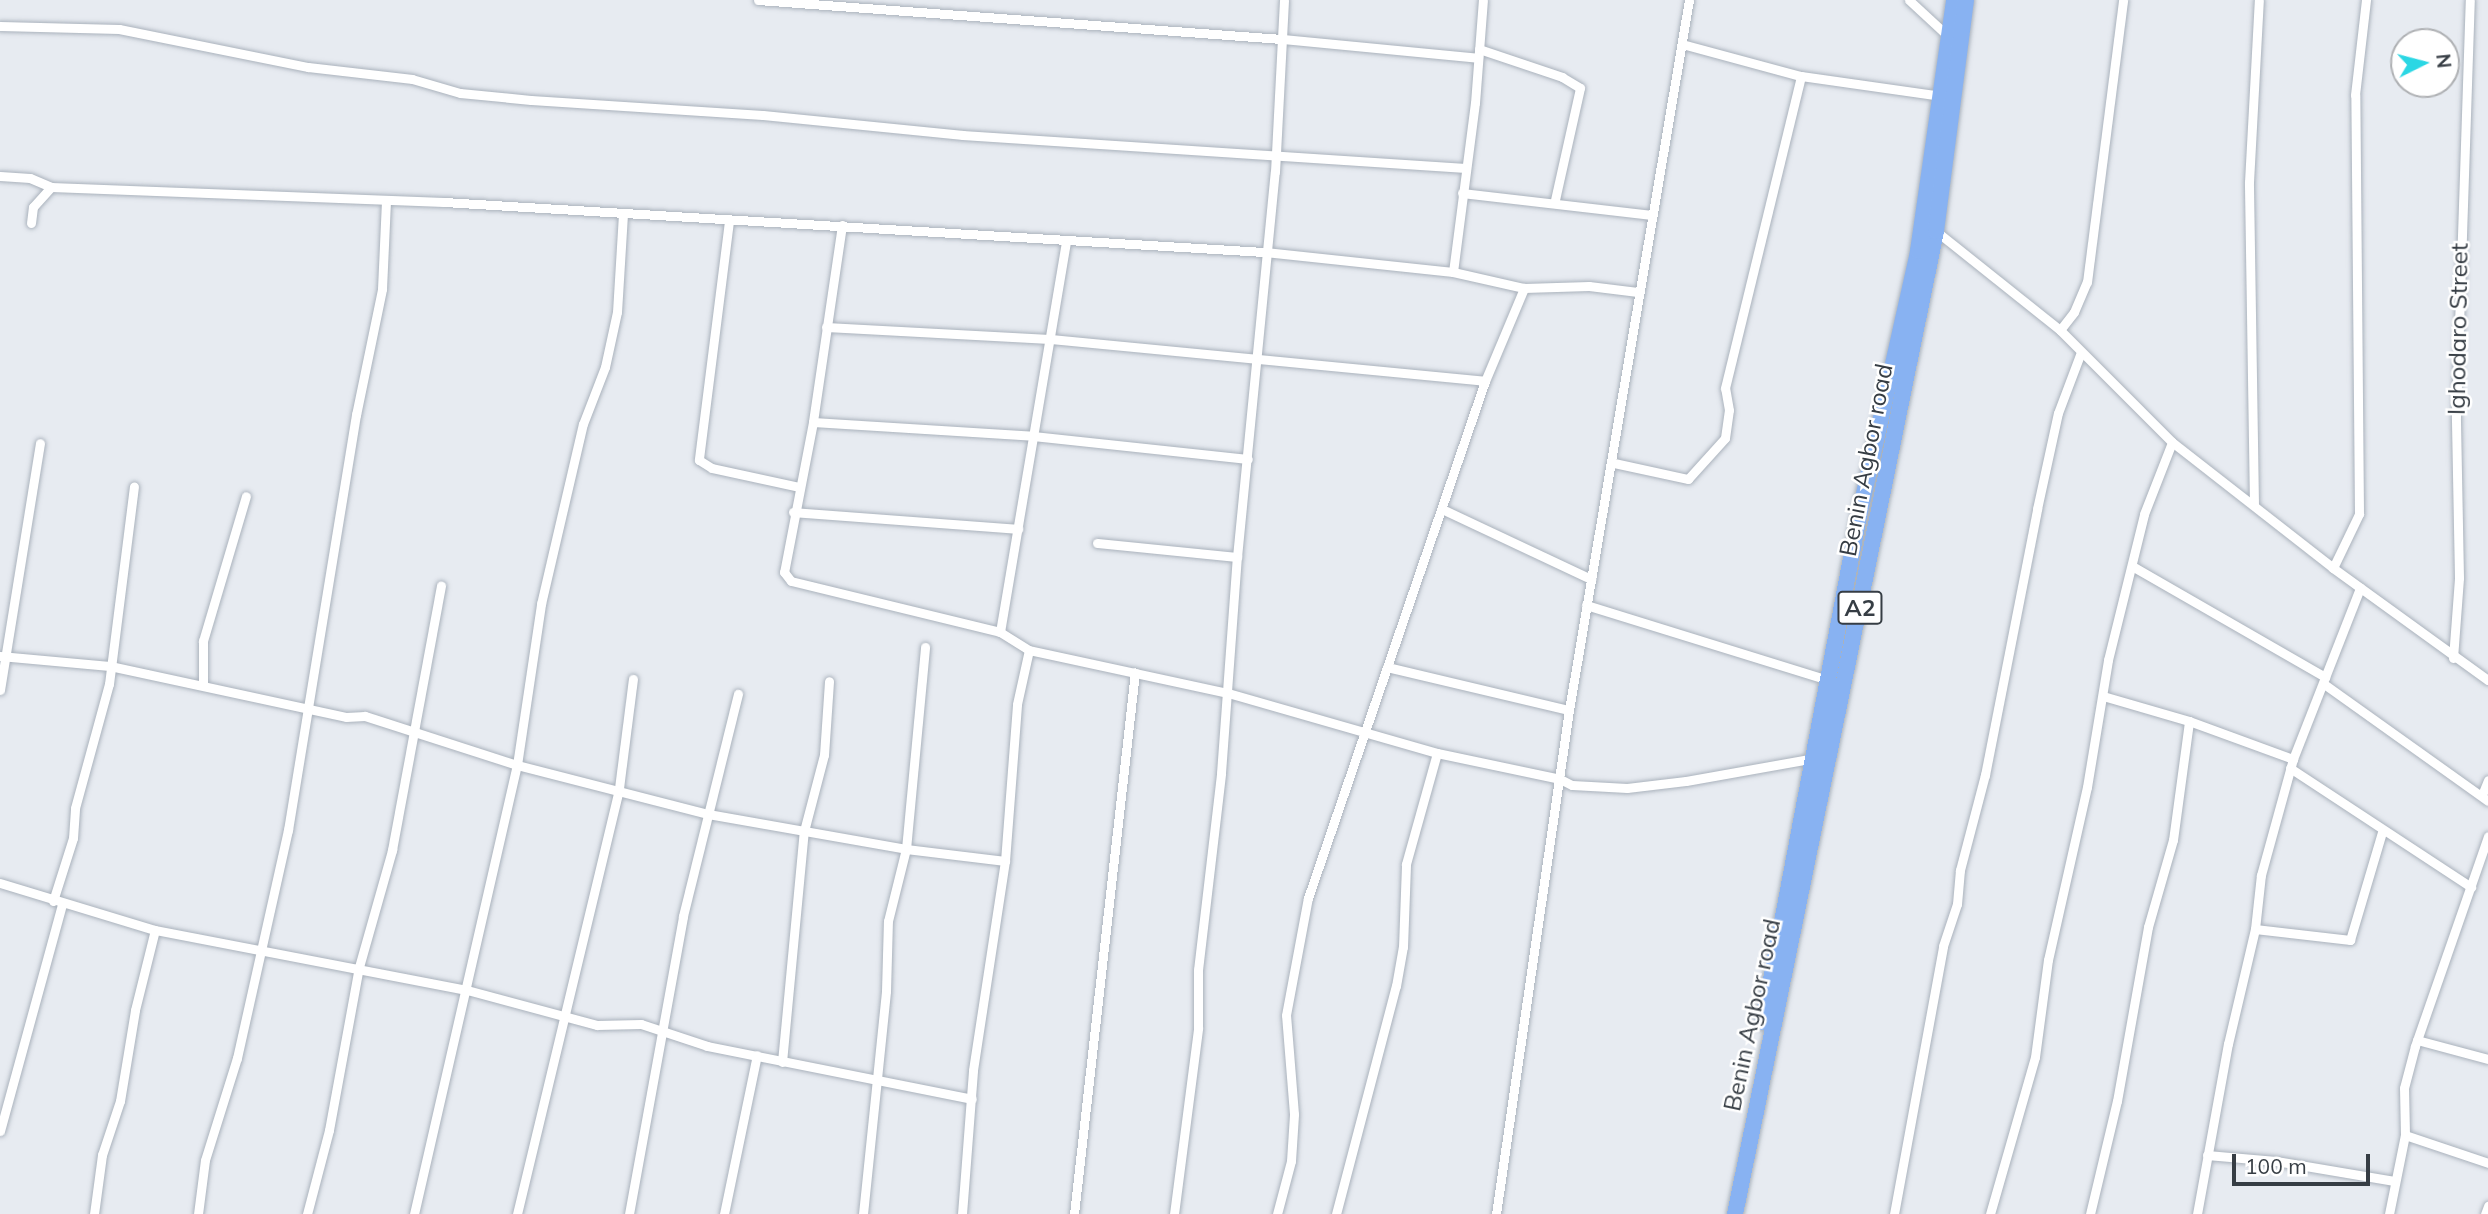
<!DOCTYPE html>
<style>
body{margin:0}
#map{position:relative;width:2488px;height:1214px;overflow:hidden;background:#e7ebf1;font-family:Mulish,sans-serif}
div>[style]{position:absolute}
.roads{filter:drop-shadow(0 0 2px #aab2bc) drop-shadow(0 0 2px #aab2bc)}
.minor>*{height:9px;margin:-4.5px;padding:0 4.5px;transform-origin:4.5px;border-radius:4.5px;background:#fff}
.trunk>*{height:16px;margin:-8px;padding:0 8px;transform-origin:8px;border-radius:8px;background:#88b2f2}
span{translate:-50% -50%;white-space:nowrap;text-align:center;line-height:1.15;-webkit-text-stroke:5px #fff;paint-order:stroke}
.shield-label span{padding:2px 5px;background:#fff;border:2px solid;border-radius:5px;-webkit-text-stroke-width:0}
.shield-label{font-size:23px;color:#363d44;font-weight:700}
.street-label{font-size:24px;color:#363d44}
.north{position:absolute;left:2390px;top:28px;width:70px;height:70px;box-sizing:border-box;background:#fff;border:2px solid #afb1b4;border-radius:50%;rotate:84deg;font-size:19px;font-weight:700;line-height:28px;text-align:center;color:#363d44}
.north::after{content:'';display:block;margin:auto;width:24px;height:32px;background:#2bd7e4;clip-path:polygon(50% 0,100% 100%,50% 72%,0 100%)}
.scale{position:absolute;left:2232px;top:1154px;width:138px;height:32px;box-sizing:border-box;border:4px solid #363d44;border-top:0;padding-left:9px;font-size:21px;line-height:24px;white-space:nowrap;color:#363d44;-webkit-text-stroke:5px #fff;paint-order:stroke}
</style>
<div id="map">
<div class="roads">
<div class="minor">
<i style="left:758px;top:0;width:525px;rotate:4.26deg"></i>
<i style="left:1282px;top:39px;width:197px;rotate:5.5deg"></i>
<i style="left:1909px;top:0;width:54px;rotate:42.8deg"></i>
<i style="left:0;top:26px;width:119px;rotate:1.4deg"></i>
<i style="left:119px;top:29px;width:193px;rotate:11.4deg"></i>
<i style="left:308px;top:67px;width:105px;rotate:6.6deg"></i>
<i style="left:412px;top:79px;width:50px;rotate:16.3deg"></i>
<i style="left:460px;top:93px;width:71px;rotate:5.6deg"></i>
<i style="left:531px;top:100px;width:232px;rotate:3.7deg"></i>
<i style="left:763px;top:115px;width:201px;rotate:5.7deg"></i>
<i style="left:963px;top:135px;width:503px;rotate:3.76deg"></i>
<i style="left:1682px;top:44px;width:123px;rotate:15.1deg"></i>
<i style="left:1801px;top:76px;width:142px;rotate:8.1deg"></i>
<i style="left:1479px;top:49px;width:88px;rotate:18.6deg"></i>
<i style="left:1562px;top:77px;width:21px;rotate:31deg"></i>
<i style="left:1580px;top:88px;width:115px;rotate:102.6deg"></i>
<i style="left:0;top:176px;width:30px;rotate:4deg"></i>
<i style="left:30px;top:178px;width:23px;rotate:23deg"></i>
<i style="left:51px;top:187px;width:393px;rotate:2.2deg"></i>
<i style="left:444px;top:202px;width:823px;rotate:3.49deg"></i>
<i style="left:1265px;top:252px;width:189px;rotate:6.1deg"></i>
<i style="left:1453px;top:272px;width:73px;rotate:12.7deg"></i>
<i style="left:1524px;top:288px;width:65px;rotate:-1.8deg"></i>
<i style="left:1589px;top:286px;width:49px;rotate:7deg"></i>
<i style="left:1462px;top:193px;width:191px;rotate:6.6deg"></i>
<i style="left:729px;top:221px;width:241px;rotate:97.2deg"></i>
<i style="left:699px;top:460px;width:15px;rotate:32deg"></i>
<i style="left:712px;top:468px;width:89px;rotate:12.3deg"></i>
<i style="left:31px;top:223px;width:16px;rotate:-83deg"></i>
<i style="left:33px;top:207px;width:27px;rotate:-48deg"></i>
<i style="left:842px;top:225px;width:199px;rotate:98.4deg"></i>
<i style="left:813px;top:422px;width:153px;rotate:100.9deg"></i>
<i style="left:784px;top:572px;width:11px;rotate:52deg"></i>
<i style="left:791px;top:581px;width:215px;rotate:13.7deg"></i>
<i style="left:1000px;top:632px;width:34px;rotate:32deg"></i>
<i style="left:1029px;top:650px;width:204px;rotate:12.2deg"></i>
<i style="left:1228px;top:693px;width:217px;rotate:16deg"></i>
<i style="left:1437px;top:753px;width:126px;rotate:11.9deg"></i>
<i style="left:1560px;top:779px;width:13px;rotate:27deg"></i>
<i style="left:1572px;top:785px;width:55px;rotate:3.1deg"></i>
<i style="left:1627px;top:788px;width:59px;rotate:-6.8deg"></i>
<i style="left:1686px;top:781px;width:131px;rotate:-10.1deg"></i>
<i style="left:1936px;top:231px;width:159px;rotate:38.6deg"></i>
<i style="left:2060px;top:330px;width:158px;rotate:45deg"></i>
<i style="left:2172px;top:442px;width:204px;rotate:38deg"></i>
<i style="left:2333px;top:568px;width:191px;rotate:35.9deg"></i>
<i style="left:1453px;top:272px;width:170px;rotate:-82.6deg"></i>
<i style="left:1475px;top:103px;width:103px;rotate:-85.6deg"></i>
<i style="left:826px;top:327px;width:224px;rotate:3.1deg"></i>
<i style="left:1050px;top:339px;width:437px;rotate:5.5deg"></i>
<i style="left:2060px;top:330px;width:23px;rotate:-52deg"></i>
<i style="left:2074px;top:312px;width:33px;rotate:-67deg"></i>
<i style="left:2087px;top:282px;width:284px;rotate:-82.7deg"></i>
<i style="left:813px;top:422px;width:220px;rotate:3.6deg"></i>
<i style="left:1033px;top:436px;width:216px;rotate:6.1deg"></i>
<i style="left:1614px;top:463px;width:76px;rotate:12.2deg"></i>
<i style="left:1688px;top:479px;width:55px;rotate:-47.9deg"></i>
<i style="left:1725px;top:438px;width:28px;rotate:-82deg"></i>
<i style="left:1729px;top:410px;width:22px;rotate:-100deg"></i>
<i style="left:1725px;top:388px;width:321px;rotate:-76.3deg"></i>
<i style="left:2254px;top:505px;width:323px;rotate:-90.9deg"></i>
<i style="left:2249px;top:182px;width:182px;rotate:-86.9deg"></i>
<i style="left:1442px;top:509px;width:165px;rotate:25.2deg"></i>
<i style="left:793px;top:512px;width:226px;rotate:4.3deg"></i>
<i style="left:1097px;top:543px;width:141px;rotate:5.7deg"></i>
<i style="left:2132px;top:566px;width:223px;rotate:29.9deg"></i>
<i style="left:2333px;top:568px;width:60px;rotate:-64.3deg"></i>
<i style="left:2359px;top:514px;width:419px;rotate:-90.5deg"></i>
<i style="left:2355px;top:95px;width:96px;rotate:-83.4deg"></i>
<i style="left:1586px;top:605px;width:254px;rotate:17.2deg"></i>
<i style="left:1000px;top:632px;width:397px;rotate:-80.4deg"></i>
<i style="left:0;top:656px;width:110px;rotate:5.2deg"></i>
<i style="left:110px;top:666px;width:241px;rotate:12.2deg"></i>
<i style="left:346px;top:717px;width:19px;rotate:-3deg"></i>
<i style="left:365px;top:716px;width:160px;rotate:17.9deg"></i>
<i style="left:517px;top:765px;width:197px;rotate:14.4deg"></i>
<i style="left:708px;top:814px;width:201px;rotate:10deg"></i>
<i style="left:906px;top:849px;width:100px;rotate:6.9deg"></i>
<i style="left:2453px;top:658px;width:80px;rotate:-85.7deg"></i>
<i style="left:2459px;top:578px;width:162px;rotate:-91.1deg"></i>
<i style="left:2456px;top:416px;width:416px;rotate:-88.1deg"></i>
<i style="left:1387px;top:667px;width:187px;rotate:13.3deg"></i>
<i style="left:2324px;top:684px;width:201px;rotate:35.5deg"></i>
<i style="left:203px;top:685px;width:44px;rotate:-90deg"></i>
<i style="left:203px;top:641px;width:151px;rotate:-73.5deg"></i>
<i style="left:0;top:690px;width:250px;rotate:-80.8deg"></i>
<i style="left:2103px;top:696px;width:90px;rotate:16.2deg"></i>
<i style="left:2189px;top:721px;width:111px;rotate:20.1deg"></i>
<i style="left:2290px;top:768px;width:217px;rotate:33.3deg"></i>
<i style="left:2482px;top:795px;width:16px;rotate:-68deg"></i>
<i style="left:0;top:883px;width:162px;rotate:16.9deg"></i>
<i style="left:155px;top:930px;width:318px;rotate:10.9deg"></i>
<i style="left:467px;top:990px;width:135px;rotate:15.1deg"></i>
<i style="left:597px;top:1025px;width:44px;rotate:-1.3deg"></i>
<i style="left:641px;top:1024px;width:70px;rotate:18.4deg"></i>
<i style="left:707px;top:1046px;width:270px;rotate:11.3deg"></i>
<i style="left:53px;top:901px;width:66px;rotate:-72.4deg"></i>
<i style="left:73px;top:838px;width:30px;rotate:-86deg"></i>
<i style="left:75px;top:808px;width:129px;rotate:-74.7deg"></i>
<i style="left:109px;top:684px;width:199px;rotate:-82.8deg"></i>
<i style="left:2255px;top:929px;width:96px;rotate:6.6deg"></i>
<i style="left:2350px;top:940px;width:113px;rotate:-73.5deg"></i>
<i style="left:2417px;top:1040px;width:73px;rotate:15deg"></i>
<i style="left:782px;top:1062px;width:232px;rotate:-84.6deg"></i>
<i style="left:804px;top:831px;width:79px;rotate:-75.3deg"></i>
<i style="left:824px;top:755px;width:74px;rotate:-86.1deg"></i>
<i style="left:0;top:1131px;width:235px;rotate:-74.7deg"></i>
<i style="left:2405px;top:1135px;width:88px;rotate:18.6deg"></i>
<i style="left:2207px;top:1155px;width:69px;rotate:5deg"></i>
<i style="left:2276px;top:1161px;width:120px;rotate:9.6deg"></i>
<i style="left:94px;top:1214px;width:60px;rotate:-82.3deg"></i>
<i style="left:102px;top:1155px;width:57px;rotate:-71.6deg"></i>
<i style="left:120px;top:1101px;width:92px;rotate:-80.6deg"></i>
<i style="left:135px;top:1010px;width:82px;rotate:-76deg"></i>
<i style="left:198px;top:1214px;width:54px;rotate:-82.6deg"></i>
<i style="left:205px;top:1160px;width:107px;rotate:-72.6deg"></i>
<i style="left:237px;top:1058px;width:234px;rotate:-77.4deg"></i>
<i style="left:288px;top:830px;width:421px;rotate:-80.7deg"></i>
<i style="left:356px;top:415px;width:129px;rotate:-78.3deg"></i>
<i style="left:382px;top:289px;width:89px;rotate:-87.4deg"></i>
<i style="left:307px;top:1214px;width:87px;rotate:-75.3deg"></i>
<i style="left:329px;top:1130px;width:166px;rotate:-79.6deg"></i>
<i style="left:359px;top:967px;width:122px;rotate:-74.2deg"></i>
<i style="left:392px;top:850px;width:269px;rotate:-79.5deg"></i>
<i style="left:414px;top:1214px;width:461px;rotate:-77.1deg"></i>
<i style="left:517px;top:765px;width:163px;rotate:-81.5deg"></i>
<i style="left:541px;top:604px;width:185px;rotate:-76.9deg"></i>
<i style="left:583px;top:424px;width:61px;rotate:-68.9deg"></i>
<i style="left:605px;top:367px;width:56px;rotate:-77.7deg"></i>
<i style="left:617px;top:312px;width:98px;rotate:-86.5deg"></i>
<i style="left:517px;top:1214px;width:438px;rotate:-76.5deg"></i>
<i style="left:619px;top:788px;width:110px;rotate:-82.7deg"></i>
<i style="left:629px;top:1214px;width:303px;rotate:-79.7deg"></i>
<i style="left:683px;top:916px;width:229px;rotate:-76.1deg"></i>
<i style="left:724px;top:1214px;width:162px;rotate:-78.3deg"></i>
<i style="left:863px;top:1214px;width:224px;rotate:-84.1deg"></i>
<i style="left:886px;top:991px;width:70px;rotate:-88.4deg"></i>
<i style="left:888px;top:921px;width:74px;rotate:-76deg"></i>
<i style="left:906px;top:849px;width:203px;rotate:-84.6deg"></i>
<i style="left:962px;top:1214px;width:144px;rotate:-85.6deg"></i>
<i style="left:973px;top:1070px;width:211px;rotate:-81.3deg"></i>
<i style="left:1005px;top:861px;width:157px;rotate:-85.6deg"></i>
<i style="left:1017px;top:704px;width:55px;rotate:-77.5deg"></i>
<i style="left:1074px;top:1214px;width:545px;rotate:-83.58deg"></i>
<i style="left:1174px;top:1214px;width:188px;rotate:-82.6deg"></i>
<i style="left:1198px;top:1028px;width:58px;rotate:-90deg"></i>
<i style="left:1198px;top:970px;width:198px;rotate:-83.3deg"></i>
<i style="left:1221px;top:773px;width:217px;rotate:-85.8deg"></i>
<i style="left:1237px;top:557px;width:387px;rotate:-84.4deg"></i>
<i style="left:1275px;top:172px;width:172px;rotate:-87deg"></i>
<i style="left:1277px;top:1214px;width:55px;rotate:-75.2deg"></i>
<i style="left:1291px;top:1161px;width:47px;rotate:-86.3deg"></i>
<i style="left:1294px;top:1114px;width:99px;rotate:-94.6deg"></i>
<i style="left:1286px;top:1015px;width:119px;rotate:-79.4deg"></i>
<i style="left:1308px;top:898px;width:546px;rotate:-71.1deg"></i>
<i style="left:1485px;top:381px;width:101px;rotate:-67.2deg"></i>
<i style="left:1336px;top:1214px;width:236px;rotate:-75.3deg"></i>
<i style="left:1396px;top:986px;width:40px;rotate:-80deg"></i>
<i style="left:1403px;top:947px;width:83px;rotate:-87.9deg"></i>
<i style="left:1406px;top:864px;width:115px;rotate:-74.4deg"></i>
<i style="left:1496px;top:1214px;width:509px;rotate:-81.76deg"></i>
<i style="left:1569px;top:710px;width:720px;rotate:-80.41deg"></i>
<i style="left:1894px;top:1214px;width:272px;rotate:-79.6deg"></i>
<i style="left:1943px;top:946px;width:44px;rotate:-71.6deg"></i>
<i style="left:1957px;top:904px;width:34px;rotate:-85deg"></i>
<i style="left:1960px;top:870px;width:98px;rotate:-75.3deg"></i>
<i style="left:1985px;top:775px;width:271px;rotate:-78.9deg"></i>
<i style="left:2037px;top:509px;width:98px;rotate:-77.7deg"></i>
<i style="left:2058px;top:413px;width:65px;rotate:-69.3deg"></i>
<i style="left:1990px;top:1214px;width:163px;rotate:-74deg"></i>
<i style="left:2035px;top:1057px;width:98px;rotate:-82.4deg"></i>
<i style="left:2048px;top:960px;width:177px;rotate:-77.3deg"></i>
<i style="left:2087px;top:787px;width:129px;rotate:-80.6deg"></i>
<i style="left:2108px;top:660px;width:150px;rotate:-76.1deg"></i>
<i style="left:2144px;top:514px;width:77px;rotate:-68.7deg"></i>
<i style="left:2090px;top:1214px;width:116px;rotate:-76.6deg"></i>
<i style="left:2117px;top:1101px;width:177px;rotate:-79.9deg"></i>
<i style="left:2148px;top:927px;width:91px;rotate:-74deg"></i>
<i style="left:2173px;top:840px;width:120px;rotate:-82.3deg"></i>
<i style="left:2197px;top:1214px;width:173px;rotate:-79.7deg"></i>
<i style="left:2228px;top:1044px;width:118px;rotate:-76.8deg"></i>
<i style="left:2255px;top:929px;width:54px;rotate:-83.7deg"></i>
<i style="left:2261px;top:875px;width:120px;rotate:-74.6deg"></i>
<i style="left:2293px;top:759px;width:184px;rotate:-68.6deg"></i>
<i style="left:2389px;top:1214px;width:81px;rotate:-78.6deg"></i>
<i style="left:2405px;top:1135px;width:47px;rotate:-91.2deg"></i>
<i style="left:2404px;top:1088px;width:43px;rotate:-75.3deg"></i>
<i style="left:2415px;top:1046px;width:222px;rotate:-70.8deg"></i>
<i style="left:2485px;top:1214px;width:9px;rotate:-69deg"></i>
</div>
<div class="trunk">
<i style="left:1763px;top:1022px;width:515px;rotate:-79.26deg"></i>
<i style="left:1859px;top:516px;width:271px;rotate:-77.4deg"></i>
<i style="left:1918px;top:251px;width:254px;rotate:-81.8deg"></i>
<i style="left:1735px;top:1214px;width:1003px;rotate:-78.44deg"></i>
<i style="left:1936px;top:231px;width:233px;rotate:-82.6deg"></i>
</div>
</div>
<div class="shield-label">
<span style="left:1860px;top:608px">A2</span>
</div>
<div class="street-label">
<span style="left:2458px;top:329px;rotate:-89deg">Ighodaro Street</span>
<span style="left:1866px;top:460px;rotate:-79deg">Benin Agbor road</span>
<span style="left:1752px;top:1015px;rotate:-78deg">Benin Agbor road</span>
</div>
<div class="north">N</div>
<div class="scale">100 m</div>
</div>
